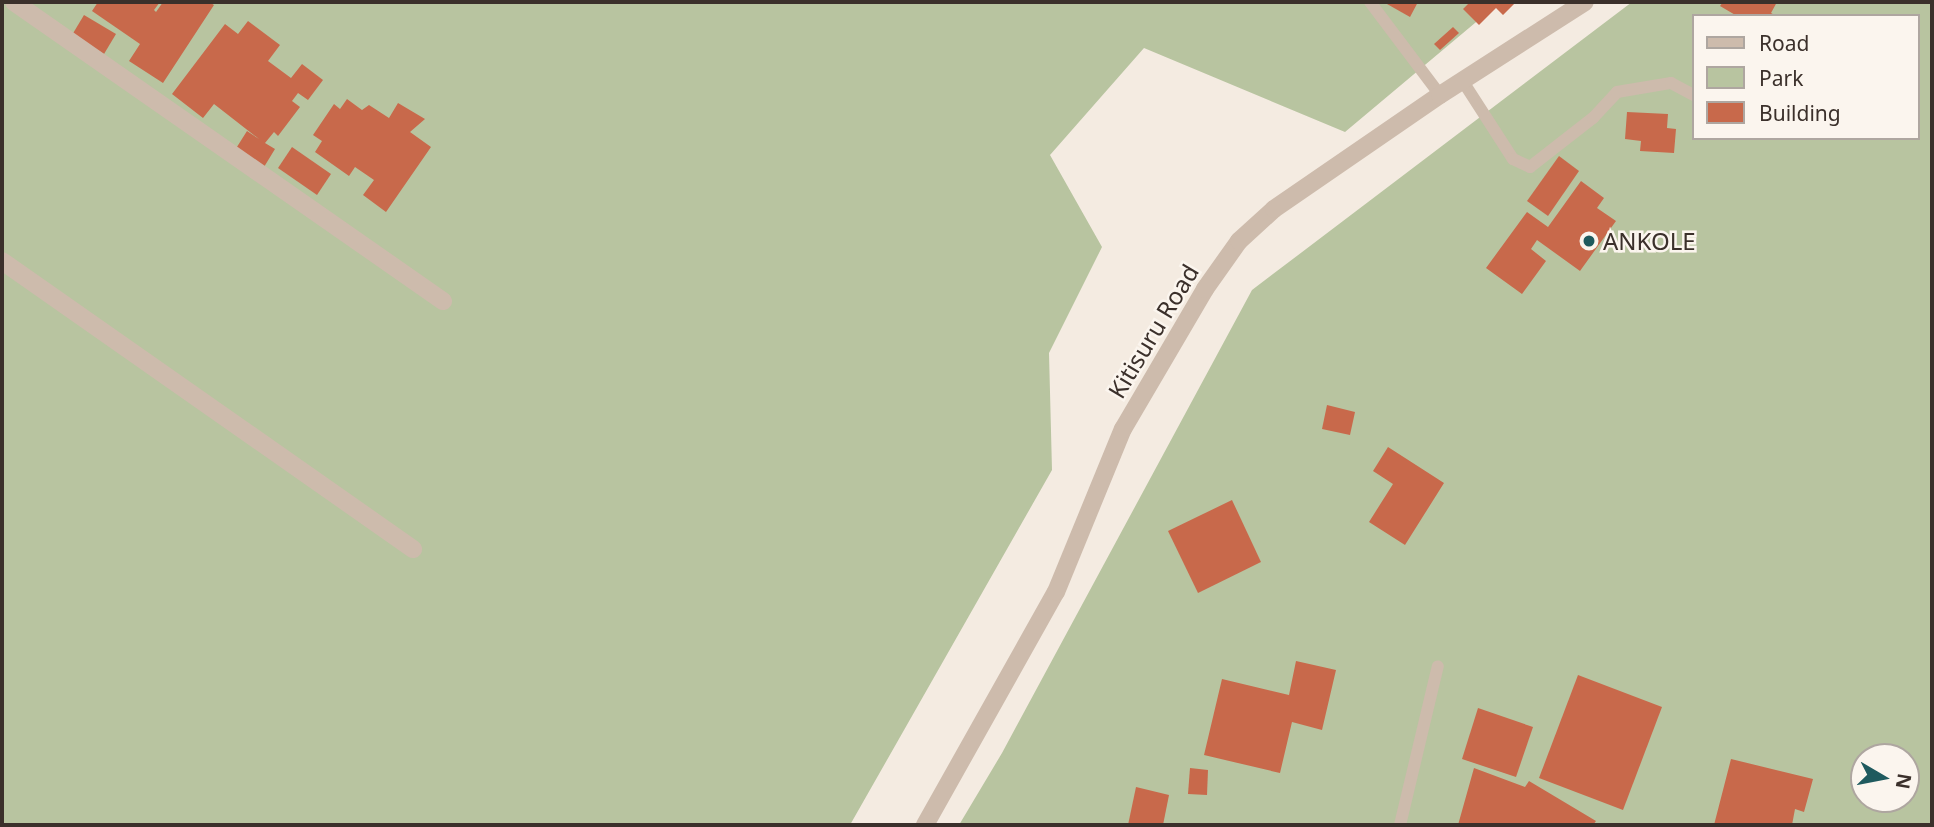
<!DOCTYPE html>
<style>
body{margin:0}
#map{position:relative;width:1934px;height:827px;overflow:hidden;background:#f4ebe1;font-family:"Noto Sans",sans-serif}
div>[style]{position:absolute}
.green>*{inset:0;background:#b8c4a0}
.building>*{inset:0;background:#c8694b}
.service>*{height:12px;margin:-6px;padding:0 6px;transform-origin:6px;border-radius:6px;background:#cdbbac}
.minor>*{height:18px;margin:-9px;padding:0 9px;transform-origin:9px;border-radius:9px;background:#cdbbac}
.tertiary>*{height:18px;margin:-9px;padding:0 9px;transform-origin:9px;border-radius:9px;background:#cdbbac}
.dots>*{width:19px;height:19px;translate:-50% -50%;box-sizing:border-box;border:4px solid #fbf5ee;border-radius:50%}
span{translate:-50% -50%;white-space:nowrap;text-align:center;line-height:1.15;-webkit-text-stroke:5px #fbf5ee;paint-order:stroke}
.poi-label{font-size:24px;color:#3b302b}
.left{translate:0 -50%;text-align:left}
.street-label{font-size:24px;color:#3b302b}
.frame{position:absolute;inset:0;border:4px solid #3b302b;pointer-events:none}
.legend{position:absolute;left:1692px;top:14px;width:228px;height:126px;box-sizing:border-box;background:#fbf5ee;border:2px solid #aea6a0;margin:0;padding:9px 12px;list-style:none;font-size:21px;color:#3b302b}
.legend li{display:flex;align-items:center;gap:14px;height:35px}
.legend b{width:35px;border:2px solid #aea6a0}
.north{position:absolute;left:1850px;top:743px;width:70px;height:70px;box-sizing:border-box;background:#fbf5ee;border:2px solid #aea6a0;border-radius:50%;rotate:100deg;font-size:19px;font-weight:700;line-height:28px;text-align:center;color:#3b302b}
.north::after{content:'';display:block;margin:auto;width:24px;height:32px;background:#1f5a5e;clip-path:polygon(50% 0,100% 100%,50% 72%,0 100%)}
</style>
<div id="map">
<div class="green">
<i style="clip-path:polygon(2px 2px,1500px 2px,1345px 132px,1144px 48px,1050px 155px,1102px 247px,1049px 353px,1052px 470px,850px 825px,2px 825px)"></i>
<i style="clip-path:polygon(evenodd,1632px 2px,1932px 2px,1932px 825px,959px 825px,1002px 753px,1252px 290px,1632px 2px,1694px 16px,1918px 16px,1918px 138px,1694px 138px,1694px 16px,1632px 2px,1864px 757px,1906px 757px,1906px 799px,1864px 799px,1864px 757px)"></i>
</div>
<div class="building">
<i style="clip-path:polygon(98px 2px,160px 2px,154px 10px,156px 12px,163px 2px,209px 2px,214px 5px,163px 83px,129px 61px,140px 44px,92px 11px)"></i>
<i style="clip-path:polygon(1388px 2px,1418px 2px,1410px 17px,1387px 4px)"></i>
<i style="clip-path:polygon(1470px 2px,1516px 2px,1503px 15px,1496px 8px,1479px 25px,1463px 9px)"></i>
<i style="clip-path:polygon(1723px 2px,1777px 2px,1771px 13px,1776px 16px,1737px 16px,1720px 6px)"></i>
<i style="clip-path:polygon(84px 15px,116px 34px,104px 54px,72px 35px)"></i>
<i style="clip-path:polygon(248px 21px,280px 45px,268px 61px,291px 78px,302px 64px,323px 80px,308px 100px,298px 93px,292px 101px,300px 107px,278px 136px,274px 132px,265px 143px,275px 149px,264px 167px,235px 150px,247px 131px,259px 139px,214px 104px,203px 118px,172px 94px,225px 24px,238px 34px)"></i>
<i style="clip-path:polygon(1453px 27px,1459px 33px,1440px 50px,1434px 44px)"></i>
<i style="clip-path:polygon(347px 99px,362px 110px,369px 105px,389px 118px,398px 103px,425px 119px,410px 132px,431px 147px,386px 212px,363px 195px,374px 180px,355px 167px,349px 176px,315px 152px,322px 141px,313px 135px,334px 104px,340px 109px)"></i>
<i style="clip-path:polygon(1627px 112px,1668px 114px,1667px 128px,1676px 129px,1674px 153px,1640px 151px,1641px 141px,1625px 139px)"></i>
<i style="clip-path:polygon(292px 147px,331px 174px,317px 195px,278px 168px)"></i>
<i style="clip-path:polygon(1559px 156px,1579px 171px,1548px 216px,1527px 201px)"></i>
<i style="clip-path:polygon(1581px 181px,1604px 198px,1597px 208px,1616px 221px,1580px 271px,1537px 240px,1531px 249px,1546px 261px,1522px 294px,1486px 268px,1527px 212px,1548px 227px)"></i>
<i style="clip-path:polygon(1327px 405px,1355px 412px,1350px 435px,1322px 429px)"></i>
<i style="clip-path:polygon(1388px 447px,1444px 483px,1405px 545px,1369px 522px,1393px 484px,1373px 471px)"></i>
<i style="clip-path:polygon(1232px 500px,1261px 562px,1198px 593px,1168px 531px)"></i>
<i style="clip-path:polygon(1296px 661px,1336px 670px,1322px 730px,1292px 722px,1280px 773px,1204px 755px,1222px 679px,1289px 695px)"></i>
<i style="clip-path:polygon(1578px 675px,1662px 707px,1623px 810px,1539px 778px)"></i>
<i style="clip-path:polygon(1478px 708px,1533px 727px,1516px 777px,1462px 759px)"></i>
<i style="clip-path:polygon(1731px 759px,1813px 779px,1804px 812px,1795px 809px,1792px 825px,1714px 825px)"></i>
<i style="clip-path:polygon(1190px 768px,1208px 770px,1207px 795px,1188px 794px)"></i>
<i style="clip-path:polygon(1474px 768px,1525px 787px,1529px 781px,1596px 821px,1593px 825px,1458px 825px)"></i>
<i style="clip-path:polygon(1136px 787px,1169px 795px,1163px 825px,1128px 825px)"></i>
</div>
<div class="service">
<i style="left:1370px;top:2px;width:116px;rotate:53deg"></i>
<i style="left:1462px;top:80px;width:94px;rotate:57.2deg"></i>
<i style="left:1513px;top:159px;width:19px;rotate:25deg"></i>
<i style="left:1530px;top:167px;width:80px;rotate:-37.9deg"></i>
<i style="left:1593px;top:118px;width:35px;rotate:-47deg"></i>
<i style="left:1617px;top:92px;width:55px;rotate:-9.5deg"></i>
<i style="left:1671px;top:83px;width:26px;rotate:28deg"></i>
<i style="left:1400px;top:825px;width:163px;rotate:-76.6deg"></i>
</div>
<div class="minor">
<i style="left:14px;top:2px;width:523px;rotate:34.88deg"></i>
<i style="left:2px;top:261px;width:502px;rotate:35.02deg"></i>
</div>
<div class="tertiary">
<i style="left:925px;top:825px;width:267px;rotate:-60.7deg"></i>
<i style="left:1056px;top:592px;width:176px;rotate:-67.7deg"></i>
<i style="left:1123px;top:429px;width:162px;rotate:-59.6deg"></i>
<i style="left:1205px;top:289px;width:59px;rotate:-54.7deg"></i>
<i style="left:1239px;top:241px;width:47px;rotate:-42.4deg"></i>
<i style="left:1274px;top:209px;width:201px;rotate:-34.5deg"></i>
<i style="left:1440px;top:95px;width:172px;rotate:-32.7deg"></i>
</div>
<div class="dots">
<i style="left:1589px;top:241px;background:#1f5a5e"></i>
</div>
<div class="poi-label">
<span class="left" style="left:1603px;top:241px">ANKOLE</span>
</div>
<div class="street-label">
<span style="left:1153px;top:331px;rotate:-59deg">Kitisuru Road</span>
</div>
<div class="frame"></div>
<ul class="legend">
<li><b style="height:9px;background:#cdbbac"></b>Road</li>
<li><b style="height:19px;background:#b8c4a0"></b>Park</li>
<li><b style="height:19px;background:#c8694b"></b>Building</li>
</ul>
<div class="north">N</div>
</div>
